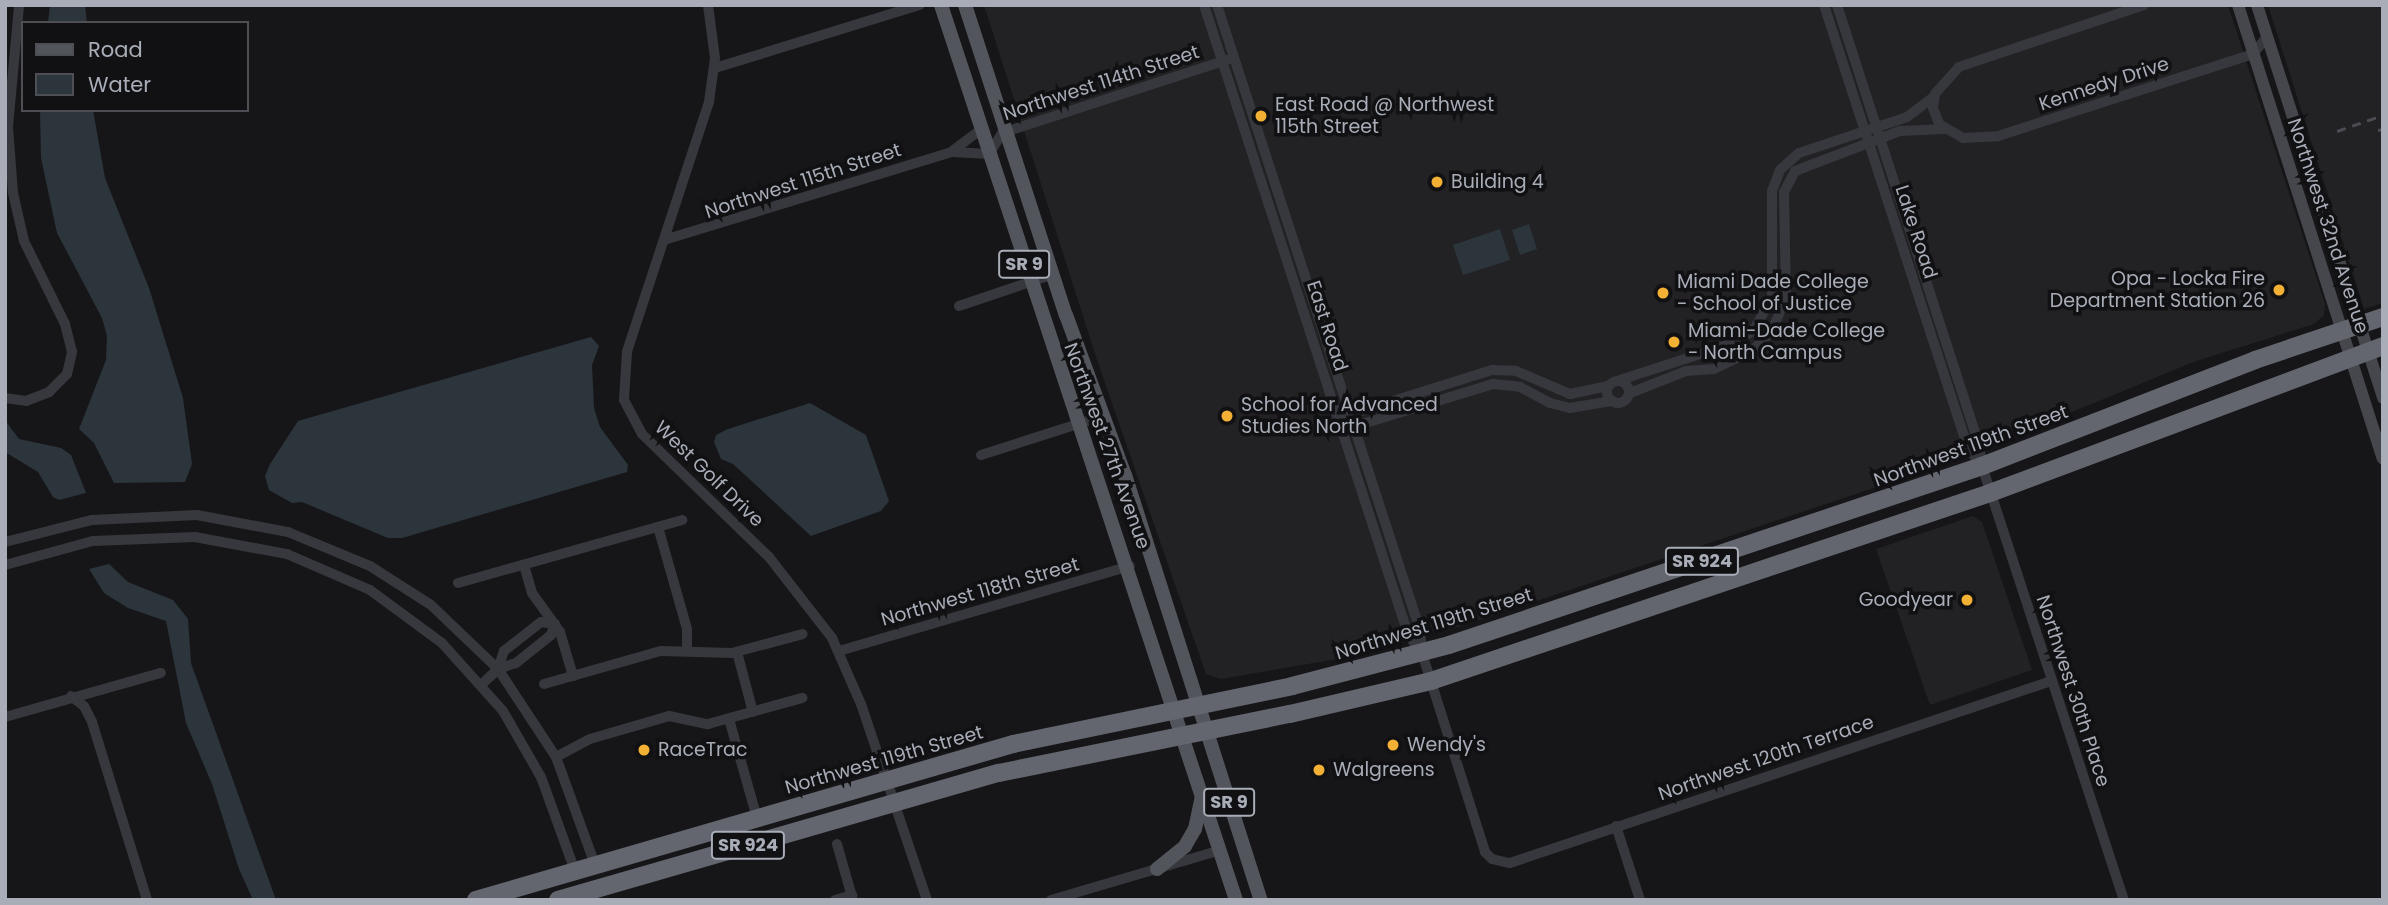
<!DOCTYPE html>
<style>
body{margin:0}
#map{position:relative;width:2388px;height:905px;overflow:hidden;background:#161618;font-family:Poppins,sans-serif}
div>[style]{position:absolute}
.built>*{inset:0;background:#222225}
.water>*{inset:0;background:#2c353c}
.street>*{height:10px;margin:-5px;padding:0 5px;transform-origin:5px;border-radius:5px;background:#37383d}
.street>.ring{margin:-5px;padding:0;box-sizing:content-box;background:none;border:10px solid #37383d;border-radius:50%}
.secondary>*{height:12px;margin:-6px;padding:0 6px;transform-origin:6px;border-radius:6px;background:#45474d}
.primary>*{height:14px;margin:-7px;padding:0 7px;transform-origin:7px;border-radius:7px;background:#53555c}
.highway>*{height:18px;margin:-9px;padding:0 9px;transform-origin:9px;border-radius:9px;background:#63666e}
.rail>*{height:2.5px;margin-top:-1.25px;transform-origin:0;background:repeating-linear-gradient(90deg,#4a4c52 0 9px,transparent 0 16px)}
.dots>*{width:19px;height:19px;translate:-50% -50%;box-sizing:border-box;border:4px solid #111113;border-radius:50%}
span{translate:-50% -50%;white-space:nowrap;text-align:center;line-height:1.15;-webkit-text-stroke:7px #111113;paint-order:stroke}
.shield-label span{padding:2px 5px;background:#111113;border:2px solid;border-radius:5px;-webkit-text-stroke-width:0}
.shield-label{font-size:18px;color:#a8adb8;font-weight:700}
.street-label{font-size:19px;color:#a8adb8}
.poi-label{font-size:19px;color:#a8adb8}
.left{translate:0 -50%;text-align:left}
.right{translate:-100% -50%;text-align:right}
.frame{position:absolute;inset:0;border:7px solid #a8adb8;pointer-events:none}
.legend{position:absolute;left:21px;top:21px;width:228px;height:91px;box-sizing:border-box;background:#111113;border:2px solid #4d4f55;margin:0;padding:9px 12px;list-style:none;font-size:21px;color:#a8adb8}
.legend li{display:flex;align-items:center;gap:14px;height:35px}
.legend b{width:35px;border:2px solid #4d4f55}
</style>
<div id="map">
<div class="built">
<i style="clip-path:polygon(984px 5px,2228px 5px,2325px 304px,2324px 315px,2314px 324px,2196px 361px,1951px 462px,1462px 626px,1349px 657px,1221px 679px,1206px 674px,1097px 360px)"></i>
<i style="clip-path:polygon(2268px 5px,2383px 5px,2383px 303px,2364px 309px)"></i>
<i style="clip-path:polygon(1973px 516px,1982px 522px,2032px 670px,1930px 705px,1876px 549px)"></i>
</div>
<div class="water">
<i style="clip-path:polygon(50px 5px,85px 5px,87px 23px,48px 23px)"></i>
<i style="clip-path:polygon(40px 110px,93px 110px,105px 178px,149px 288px,183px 398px,192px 464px,185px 482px,114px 483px,94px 443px,79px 429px,106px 360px,107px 336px,102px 318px,57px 233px,41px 158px)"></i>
<i style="clip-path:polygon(1529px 224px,1537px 249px,1520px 255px,1512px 230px)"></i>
<i style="clip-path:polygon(1500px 229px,1510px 260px,1463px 275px,1453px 245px)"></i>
<i style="clip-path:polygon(591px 337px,599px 346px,592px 365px,594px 408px,600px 427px,628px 465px,627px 472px,402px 538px,388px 538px,302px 502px,292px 503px,269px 490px,265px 476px,270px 464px,298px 421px)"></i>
<i style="clip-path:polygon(810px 403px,866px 435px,889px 501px,881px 511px,811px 536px,733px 464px,721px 459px,714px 442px,716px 435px,728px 429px)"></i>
<i style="clip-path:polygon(5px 420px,19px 439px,61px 448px,71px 455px,86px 493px,59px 500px,53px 497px,38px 472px,5px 452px)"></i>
<i style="clip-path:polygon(109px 564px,128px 582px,173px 600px,188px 619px,191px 663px,276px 900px,253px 900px,239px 869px,212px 784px,186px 723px,166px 621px,128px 608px,104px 593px,89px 569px)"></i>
</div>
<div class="street">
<i style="left:708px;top:5px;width:53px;rotate:82.5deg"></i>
<i style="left:715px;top:58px;width:44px;rotate:97.8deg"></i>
<i style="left:709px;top:102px;width:263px;rotate:108.2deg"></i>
<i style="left:627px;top:352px;width:48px;rotate:93.6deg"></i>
<i style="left:624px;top:400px;width:38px;rotate:62deg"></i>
<i style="left:642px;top:434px;width:177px;rotate:44.1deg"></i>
<i style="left:769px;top:557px;width:103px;rotate:52.1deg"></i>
<i style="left:832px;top:638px;width:72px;rotate:66.3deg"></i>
<i style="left:861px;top:704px;width:207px;rotate:71.4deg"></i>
<i style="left:1204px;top:5px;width:661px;rotate:72.03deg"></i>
<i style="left:1408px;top:634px;width:23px;rotate:56deg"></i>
<i style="left:1217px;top:5px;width:657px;rotate:72.01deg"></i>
<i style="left:1420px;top:630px;width:23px;rotate:85deg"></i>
<i style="left:1422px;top:653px;width:209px;rotate:72.4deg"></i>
<i style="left:1485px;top:852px;width:10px;rotate:45deg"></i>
<i style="left:1492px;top:859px;width:18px;rotate:13deg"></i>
<i style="left:1510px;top:863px;width:571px;rotate:-18.59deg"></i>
<i style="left:1824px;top:5px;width:466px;rotate:72deg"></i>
<i style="left:1968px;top:448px;width:23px;rotate:52deg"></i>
<i style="left:1837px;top:5px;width:461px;rotate:72.1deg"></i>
<i style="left:1979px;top:444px;width:22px;rotate:82deg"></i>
<i style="left:1982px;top:466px;width:457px;rotate:71.9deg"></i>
<i style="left:2144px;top:5px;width:195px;rotate:161.5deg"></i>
<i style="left:1959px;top:67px;width:36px;rotate:132deg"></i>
<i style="left:1935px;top:94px;width:14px;rotate:98deg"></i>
<i style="left:1933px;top:108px;width:17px;rotate:69deg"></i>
<i style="left:1939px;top:124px;width:28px;rotate:30deg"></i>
<i style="left:1963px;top:138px;width:35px;rotate:-3deg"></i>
<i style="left:1998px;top:136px;width:268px;rotate:-17.8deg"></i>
<i style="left:2253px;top:54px;width:22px;rotate:-51deg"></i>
<i style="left:715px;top:68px;width:214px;rotate:-17.1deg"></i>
<i style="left:952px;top:152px;width:37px;rotate:3deg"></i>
<i style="left:989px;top:154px;width:25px;rotate:-58deg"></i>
<i style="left:1002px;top:133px;width:237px;rotate:-18deg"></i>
<i style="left:664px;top:240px;width:300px;rotate:-17deg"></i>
<i style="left:951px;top:152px;width:38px;rotate:-37deg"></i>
<i style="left:959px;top:306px;width:100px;rotate:-18.6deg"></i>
<i style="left:1620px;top:380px;width:107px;rotate:-17.9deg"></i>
<i style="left:1722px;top:347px;width:35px;rotate:-27deg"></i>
<i style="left:1753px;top:331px;width:38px;rotate:-60deg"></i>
<i style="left:1772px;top:298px;width:107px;rotate:-90deg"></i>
<i style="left:1772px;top:191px;width:22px;rotate:-69deg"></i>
<i style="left:1780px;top:170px;width:25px;rotate:-42deg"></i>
<i style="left:1799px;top:153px;width:114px;rotate:-18.4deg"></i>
<i style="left:1907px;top:117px;width:34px;rotate:-37deg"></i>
<i class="ring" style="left:1607px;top:381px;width:12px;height:12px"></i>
<i style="left:1630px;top:393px;width:60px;rotate:-21.4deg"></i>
<i style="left:1686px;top:371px;width:28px;rotate:-4deg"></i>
<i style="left:1714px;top:369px;width:43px;rotate:-26deg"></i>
<i style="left:1753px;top:350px;width:27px;rotate:-45deg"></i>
<i style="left:1772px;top:331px;width:37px;rotate:-68deg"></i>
<i style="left:1786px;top:297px;width:105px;rotate:-91.1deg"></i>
<i style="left:1784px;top:192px;width:24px;rotate:-62deg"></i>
<i style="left:1795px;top:171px;width:112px;rotate:-20.9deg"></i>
<i style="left:1900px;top:131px;width:45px;rotate:-2.5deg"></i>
<i style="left:5px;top:398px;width:21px;rotate:8deg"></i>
<i style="left:26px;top:401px;width:25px;rotate:-21deg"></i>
<i style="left:49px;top:392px;width:25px;rotate:-45deg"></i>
<i style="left:67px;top:374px;width:23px;rotate:-77deg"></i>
<i style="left:72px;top:352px;width:29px;rotate:-104deg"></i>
<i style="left:65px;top:324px;width:93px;rotate:-116.3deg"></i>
<i style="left:24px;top:241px;width:49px;rotate:-102.9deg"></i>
<i style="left:13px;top:193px;width:66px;rotate:-94.3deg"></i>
<i style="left:8px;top:127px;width:122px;rotate:-84.8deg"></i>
<i style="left:1345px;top:416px;width:154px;rotate:-17.4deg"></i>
<i style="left:1492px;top:370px;width:24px;rotate:2deg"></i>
<i style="left:1516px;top:371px;width:59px;rotate:23.1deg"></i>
<i style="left:1570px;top:394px;width:39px;rotate:-12deg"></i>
<i style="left:1349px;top:428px;width:151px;rotate:-17deg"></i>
<i style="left:1493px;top:384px;width:27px;rotate:6deg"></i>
<i style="left:1520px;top:387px;width:34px;rotate:28deg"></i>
<i style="left:1550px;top:403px;width:21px;rotate:14deg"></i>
<i style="left:1570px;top:408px;width:43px;rotate:-9.5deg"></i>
<i style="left:981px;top:455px;width:128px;rotate:-17.7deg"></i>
<i style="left:658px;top:527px;width:106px;rotate:74.1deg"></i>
<i style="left:687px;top:629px;width:22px;rotate:90deg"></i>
<i style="left:5px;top:542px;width:90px;rotate:-14.2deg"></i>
<i style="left:92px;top:520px;width:105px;rotate:-2.7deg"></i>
<i style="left:197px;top:515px;width:93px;rotate:10.6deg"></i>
<i style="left:288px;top:532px;width:89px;rotate:22.5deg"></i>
<i style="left:370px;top:566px;width:72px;rotate:32.6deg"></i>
<i style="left:431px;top:605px;width:93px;rotate:43.7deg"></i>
<i style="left:498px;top:669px;width:105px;rotate:56.6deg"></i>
<i style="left:556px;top:757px;width:115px;rotate:70.1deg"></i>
<i style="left:5px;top:565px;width:91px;rotate:-15.3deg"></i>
<i style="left:93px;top:541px;width:102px;rotate:-2.2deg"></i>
<i style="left:195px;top:537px;width:94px;rotate:10.5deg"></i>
<i style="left:287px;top:554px;width:90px;rotate:23.4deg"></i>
<i style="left:370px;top:590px;width:89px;rotate:36.4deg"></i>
<i style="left:442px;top:643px;width:91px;rotate:48.1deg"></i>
<i style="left:503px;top:711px;width:76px;rotate:60.1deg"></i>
<i style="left:541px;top:777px;width:100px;rotate:70.1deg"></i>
<i style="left:524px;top:565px;width:29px;rotate:74deg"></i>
<i style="left:532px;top:593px;width:48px;rotate:54.3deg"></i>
<i style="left:560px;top:632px;width:46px;rotate:73.5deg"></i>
<i style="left:458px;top:583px;width:233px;rotate:-15.7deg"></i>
<i style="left:839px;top:651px;width:303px;rotate:-16.3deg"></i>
<i style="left:737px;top:652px;width:62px;rotate:75.1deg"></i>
<i style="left:482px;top:684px;width:22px;rotate:-43deg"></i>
<i style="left:498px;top:669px;width:19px;rotate:-72deg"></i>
<i style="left:504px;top:651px;width:47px;rotate:-38.1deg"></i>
<i style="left:541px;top:622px;width:14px;rotate:8deg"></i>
<i style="left:555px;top:624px;width:12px;rotate:110deg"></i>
<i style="left:551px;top:635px;width:45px;rotate:141.3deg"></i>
<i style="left:516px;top:663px;width:19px;rotate:162deg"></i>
<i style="left:544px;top:684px;width:122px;rotate:-15.8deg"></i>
<i style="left:661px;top:651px;width:71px;rotate:1.6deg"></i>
<i style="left:732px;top:653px;width:73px;rotate:-15deg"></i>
<i style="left:71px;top:696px;width:16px;rotate:38deg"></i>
<i style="left:84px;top:706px;width:18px;rotate:63deg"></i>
<i style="left:92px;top:722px;width:186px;rotate:72.8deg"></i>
<i style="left:5px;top:717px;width:162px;rotate:-15.8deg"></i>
<i style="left:729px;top:719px;width:103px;rotate:74.2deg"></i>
<i style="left:556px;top:757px;width:38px;rotate:-28deg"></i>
<i style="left:590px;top:739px;width:82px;rotate:-16.2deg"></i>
<i style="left:669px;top:716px;width:40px;rotate:12deg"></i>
<i style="left:708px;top:724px;width:98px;rotate:-15.5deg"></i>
<i style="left:1616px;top:826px;width:78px;rotate:72deg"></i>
<i style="left:837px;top:844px;width:58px;rotate:74.1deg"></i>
<i style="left:835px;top:900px;width:18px;rotate:-16deg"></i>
<i style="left:1051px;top:900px;width:177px;rotate:-16.4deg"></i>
</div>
<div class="secondary">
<i style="left:2238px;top:5px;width:476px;rotate:72.3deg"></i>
<i style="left:2257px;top:5px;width:413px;rotate:72.2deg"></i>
</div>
<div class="primary">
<i style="left:941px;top:5px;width:942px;rotate:71.76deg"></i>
<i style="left:965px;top:5px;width:326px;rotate:72deg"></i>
<i style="left:1066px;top:315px;width:171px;rotate:69.8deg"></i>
<i style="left:1125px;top:475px;width:446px;rotate:72.3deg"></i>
<i style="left:1157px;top:869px;width:36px;rotate:-39deg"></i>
<i style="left:1185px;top:846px;width:20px;rotate:-60deg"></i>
<i style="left:1195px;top:829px;width:35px;rotate:-78deg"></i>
</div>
<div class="highway">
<i style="left:476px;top:900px;width:559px;rotate:-16.2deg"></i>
<i style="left:1013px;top:744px;width:285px;rotate:-11.7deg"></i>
<i style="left:1292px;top:686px;width:162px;rotate:-14.6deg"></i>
<i style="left:1449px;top:645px;width:562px;rotate:-18.56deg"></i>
<i style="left:1982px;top:466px;width:293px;rotate:-21.2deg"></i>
<i style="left:2255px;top:360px;width:135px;rotate:-18.6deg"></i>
<i style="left:558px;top:900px;width:459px;rotate:-16.1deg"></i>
<i style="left:999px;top:773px;width:297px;rotate:-11.5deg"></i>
<i style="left:1290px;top:714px;width:145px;rotate:-13.2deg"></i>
<i style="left:1431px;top:681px;width:590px;rotate:-18.59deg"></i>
<i style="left:1990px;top:493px;width:420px;rotate:-20.5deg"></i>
</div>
<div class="rail">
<i style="left:2378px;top:130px;width:5px;rotate:-11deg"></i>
<i style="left:2337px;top:131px;width:49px;rotate:-19.2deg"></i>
</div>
<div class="dots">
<i style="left:1261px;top:116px;background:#f2b134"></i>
<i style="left:1437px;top:182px;background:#f2b134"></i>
<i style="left:2279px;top:290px;background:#f2b134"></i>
<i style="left:1663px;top:293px;background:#f2b134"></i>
<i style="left:1674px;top:342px;background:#f2b134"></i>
<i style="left:1227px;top:416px;background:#f2b134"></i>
<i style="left:1967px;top:600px;background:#f2b134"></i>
<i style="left:1393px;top:745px;background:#f2b134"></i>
<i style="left:644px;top:750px;background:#f2b134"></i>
<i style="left:1319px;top:770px;background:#f2b134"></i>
</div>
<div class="shield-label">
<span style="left:1024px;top:264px">SR 9</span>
<span style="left:1702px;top:561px">SR 924</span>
<span style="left:1229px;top:802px">SR 9</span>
<span style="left:748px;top:845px">SR 924</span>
</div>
<div class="street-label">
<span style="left:1101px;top:83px;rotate:-18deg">Northwest 114th Street</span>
<span style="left:2104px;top:84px;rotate:-18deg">Kennedy Drive</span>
<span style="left:803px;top:181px;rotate:-18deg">Northwest 115th Street</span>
<span style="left:2328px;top:226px;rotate:72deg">Northwest 32nd Avenue</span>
<span style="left:1916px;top:232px;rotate:72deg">Lake Road</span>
<span style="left:1327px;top:326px;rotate:72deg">East Road</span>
<span style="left:1107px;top:446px;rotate:70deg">Northwest 27th Avenue</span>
<span style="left:1971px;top:446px;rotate:-20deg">Northwest 119th Street</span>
<span style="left:709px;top:474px;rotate:44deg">West Golf Drive</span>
<span style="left:980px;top:592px;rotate:-16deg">Northwest 118th Street</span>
<span style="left:1434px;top:624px;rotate:-17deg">Northwest 119th Street</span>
<span style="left:2073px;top:691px;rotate:72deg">Northwest 30th Place</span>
<span style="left:1766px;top:758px;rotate:-19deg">Northwest 120th Terrace</span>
<span style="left:884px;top:760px;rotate:-16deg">Northwest 119th Street</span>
</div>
<div class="poi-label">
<span class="left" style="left:1275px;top:116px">East Road @ Northwest<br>115th Street</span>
<span class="left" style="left:1451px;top:182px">Building 4</span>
<span class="right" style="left:2265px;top:290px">Opa - Locka Fire<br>Department Station 26</span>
<span class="left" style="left:1677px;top:293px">Miami Dade College<br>- School of Justice</span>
<span class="left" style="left:1688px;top:342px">Miami-Dade College<br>- North Campus</span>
<span class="left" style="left:1241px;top:416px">School for Advanced<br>Studies North</span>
<span class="right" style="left:1953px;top:600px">Goodyear</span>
<span class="left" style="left:1407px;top:745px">Wendy's</span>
<span class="left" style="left:658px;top:750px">RaceTrac</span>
<span class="left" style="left:1333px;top:770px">Walgreens</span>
</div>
<div class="frame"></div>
<ul class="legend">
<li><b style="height:9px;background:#53555c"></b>Road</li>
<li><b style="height:19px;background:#2c353c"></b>Water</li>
</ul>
</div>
